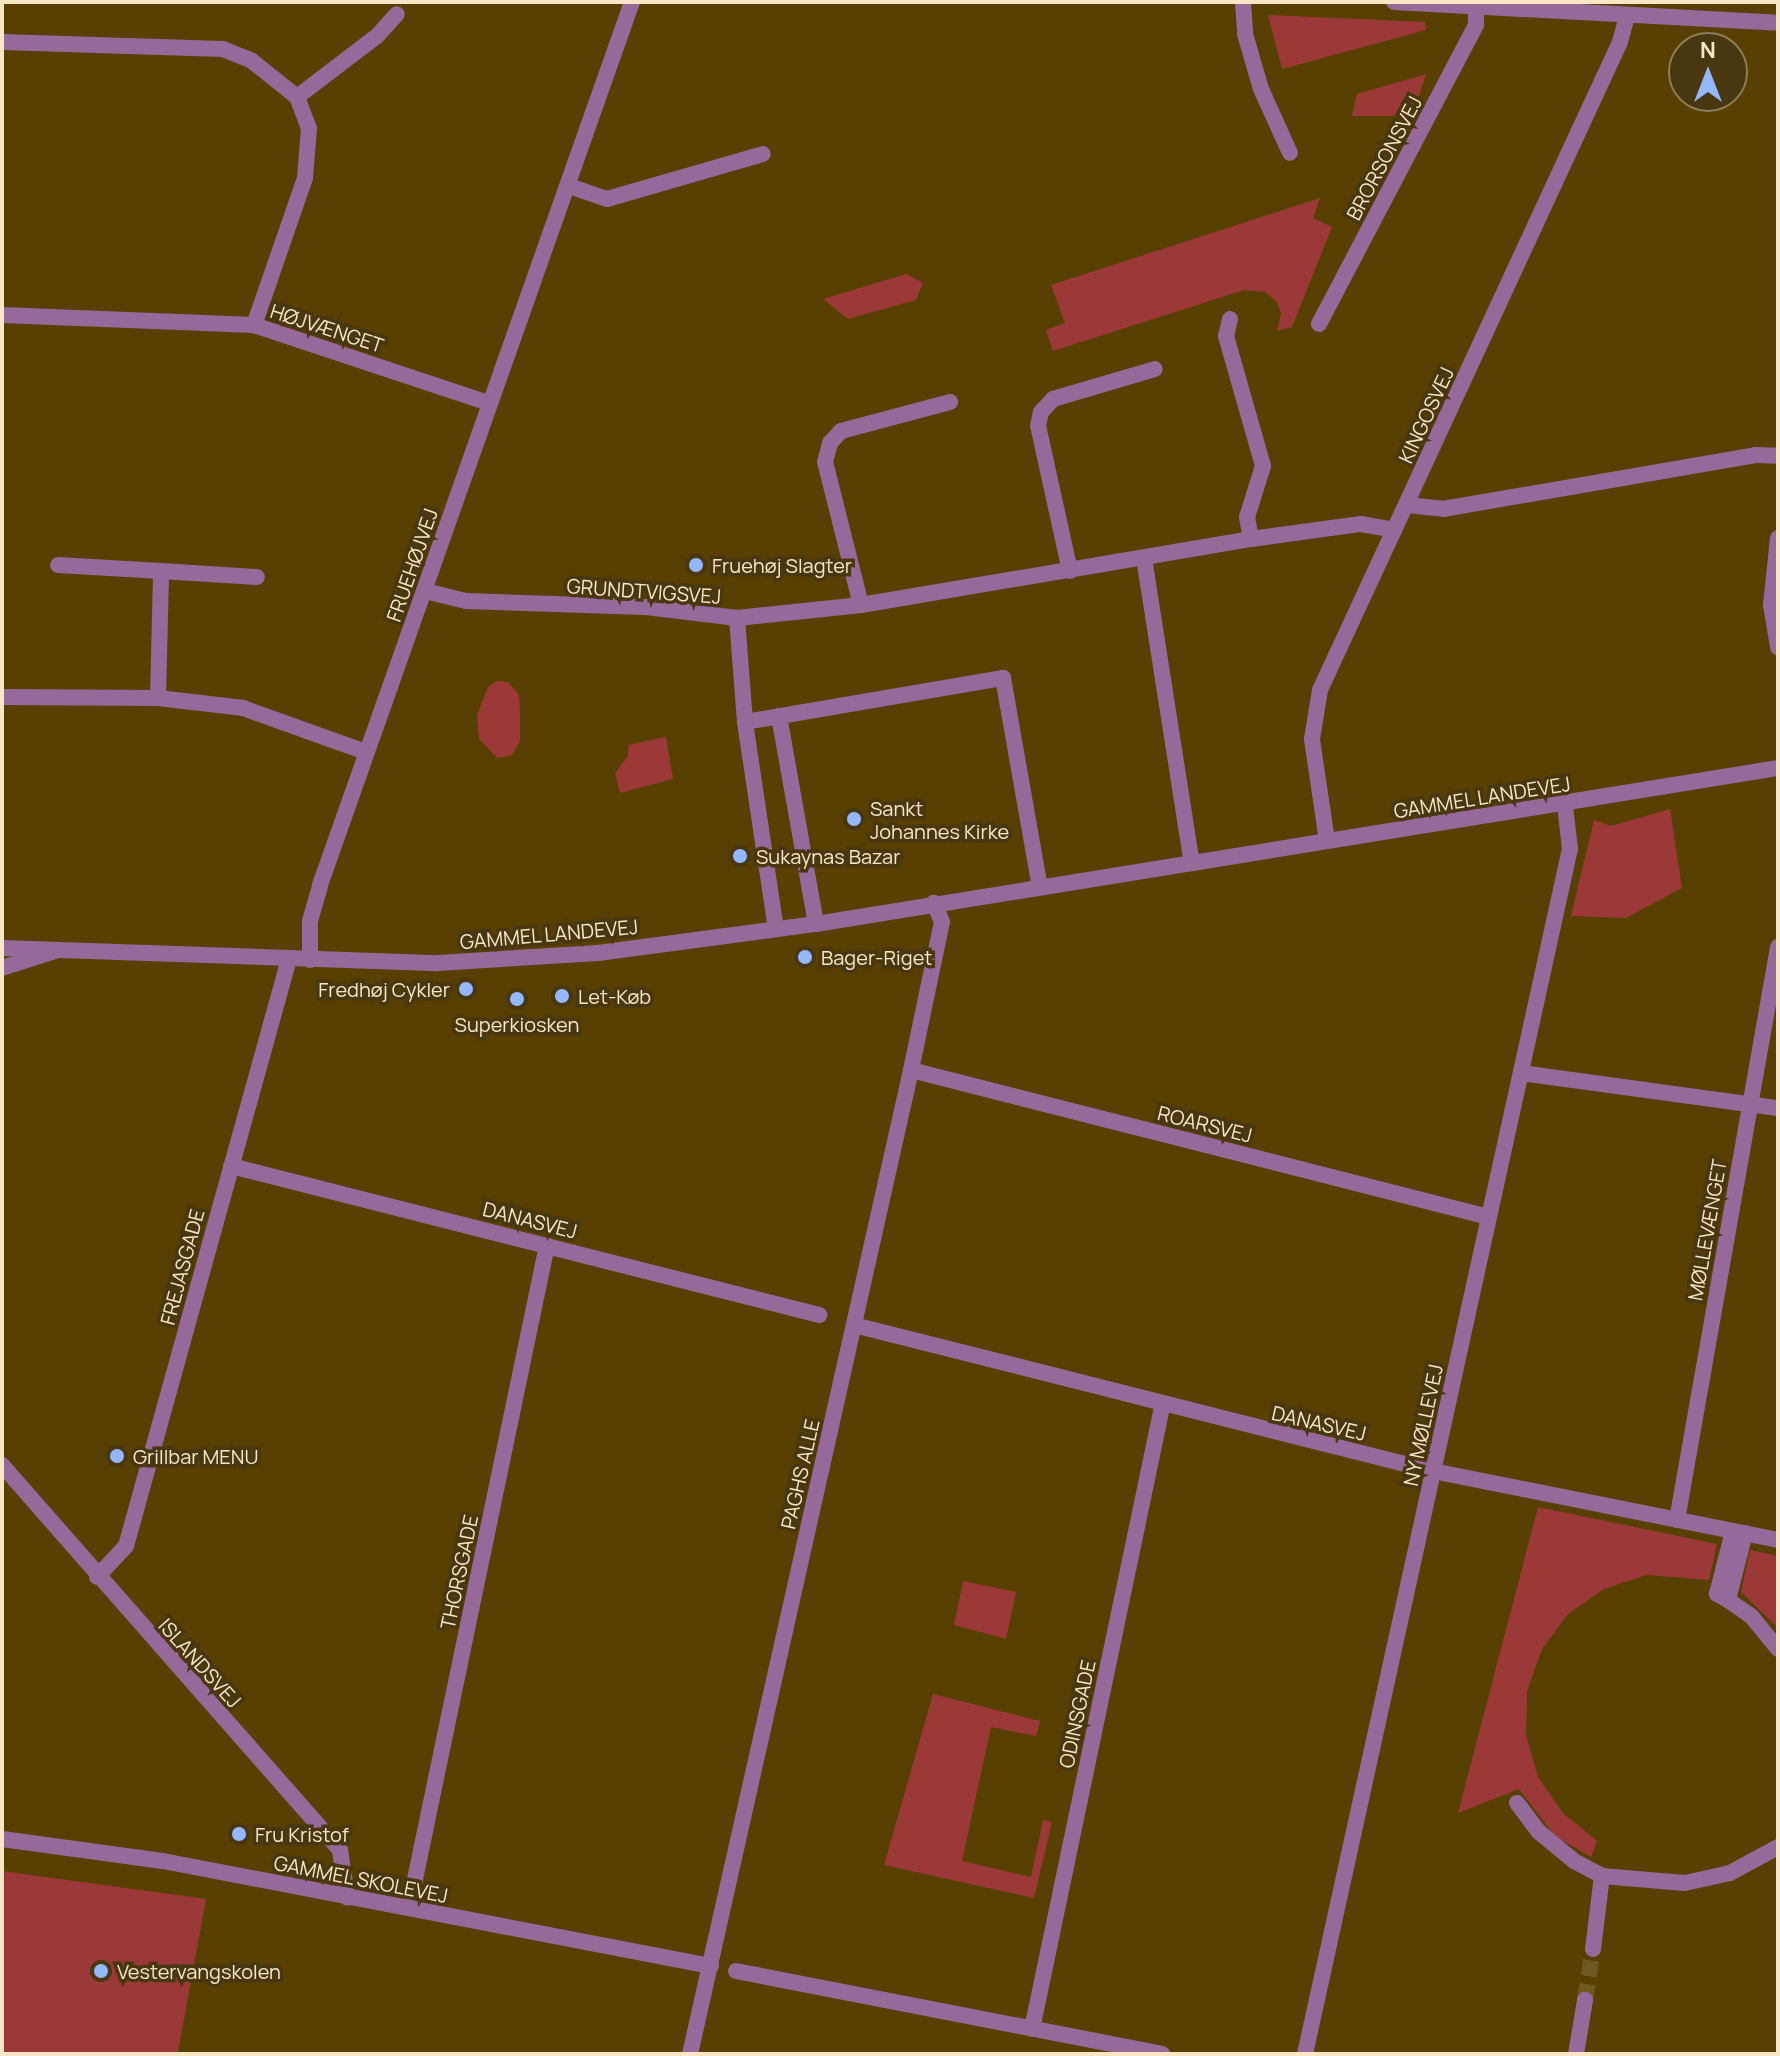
<!DOCTYPE html>
<meta charset="utf-8">
<style>
body{margin:0}
#map{position:relative;width:1780px;height:2056px;overflow:hidden;background:#584003;font-family:Manrope,sans-serif}
div>[style]{position:absolute}
.green>*{inset:0;background:#9b3938}
.minor-tunnel>*{height:16px;margin-top:-8px;transform-origin:0;background:repeating-linear-gradient(90deg,#705920 0 16px,transparent 0 24px)}
.minor>*{height:16px;margin:-8px;padding:0 8px;transform-origin:8px;border-radius:8px;background:#956999}
.tertiary>*{height:16px;margin:-8px;padding:0 8px;transform-origin:8px;border-radius:8px;background:#956999}
.dots>*{width:22px;height:22px;translate:-50% -50%;box-sizing:border-box;border:4px solid #483711;border-radius:50%}
span{translate:-50% -50%;white-space:nowrap;text-align:center;line-height:1.15;-webkit-text-stroke:7px #483711;paint-order:stroke}
.street-label{font-size:20px;color:#f8e6c4}
.poi-label{font-size:20px;color:#f8e6c4}
.left{translate:0 -50%;text-align:left}
.right{translate:-100% -50%;text-align:right}
.frame{position:absolute;inset:0;border:4px solid #f8e6c4;pointer-events:none}
.north{position:absolute;left:1668px;top:32px;width:80px;height:80px;box-sizing:border-box;background:#483711;border:2px solid #8e7d59;border-radius:50%;rotate:0deg;font-size:22px;font-weight:700;line-height:32px;text-align:center;color:#f8e6c4}
.north::after{content:'';display:block;margin:auto;width:28px;height:36px;background:#94b7fd;clip-path:polygon(50% 0,100% 100%,50% 72%,0 100%)}
</style>
<div id="map">
<div class="green">
<i style="clip-path:polygon(1268px 15px,1425px 22px,1426px 30px,1282px 69px)"></i>
<i style="clip-path:polygon(1426px 74px,1417px 102px,1393px 116px,1352px 116px,1357px 94px)"></i>
<i style="clip-path:polygon(1320px 198px,1313px 218px,1332px 227px,1292px 327px,1277px 331px,1281px 313px,1277px 302px,1265px 292px,1244px 290px,1053px 351px,1046px 330px,1065px 323px,1051px 285px)"></i>
<i style="clip-path:polygon(906px 274px,923px 283px,916px 300px,848px 319px,823px 299px)"></i>
<i style="clip-path:polygon(497px 681px,508px 682px,519px 695px,520px 714px,520px 741px,512px 755px,497px 758px,479px 739px,477px 715px,488px 687px)"></i>
<i style="clip-path:polygon(666px 737px,673px 779px,620px 793px,615px 773px,628px 756px,628px 745px)"></i>
<i style="clip-path:polygon(1670px 809px,1682px 888px,1626px 918px,1571px 916px,1594px 820px,1611px 826px)"></i>
<i style="clip-path:polygon(1538px 1507px,1717px 1544px,1709px 1580px,1646px 1575px,1604px 1589px,1568px 1614px,1542px 1649px,1527px 1691px,1526px 1735px,1538px 1777px,1563px 1813px,1597px 1841px,1591px 1857px,1555px 1836px,1519px 1789px,1458px 1813px)"></i>
<i style="clip-path:polygon(1750px 1550px,1778px 1556px,1778px 1628px,1741px 1592px)"></i>
<i style="clip-path:polygon(963px 1581px,1016px 1592px,1006px 1639px,954px 1625px)"></i>
<i style="clip-path:polygon(933px 1694px,1040px 1721px,1036px 1736px,991px 1727px,962px 1861px,1031px 1877px,1043px 1820px,1052px 1822px,1034px 1898px,884px 1865px)"></i>
<i style="clip-path:polygon(2px 1871px,206px 1899px,178px 2052px,2px 2054px)"></i>
</div>
<div class="minor-tunnel">
<i style="left:1585px;top:2000px;width:52px;rotate:-81.1deg"></i>
</div>
<div class="minor">
<i style="left:1243px;top:2px;width:32px;rotate:86deg"></i>
<i style="left:1245px;top:34px;width:57px;rotate:73.8deg"></i>
<i style="left:1261px;top:89px;width:70px;rotate:65.6deg"></i>
<i style="left:2px;top:42px;width:221px;rotate:1.8deg"></i>
<i style="left:223px;top:49px;width:31px;rotate:22deg"></i>
<i style="left:252px;top:61px;width:58px;rotate:38.7deg"></i>
<i style="left:297px;top:97px;width:33px;rotate:69deg"></i>
<i style="left:309px;top:128px;width:50px;rotate:94.6deg"></i>
<i style="left:305px;top:178px;width:156px;rotate:109.1deg"></i>
<i style="left:297px;top:97px;width:102px;rotate:-37.4deg"></i>
<i style="left:378px;top:35px;width:28px;rotate:-48deg"></i>
<i style="left:569px;top:186px;width:40px;rotate:18.9deg"></i>
<i style="left:607px;top:199px;width:162px;rotate:-16.1deg"></i>
<i style="left:2px;top:315px;width:252px;rotate:2.3deg"></i>
<i style="left:254px;top:325px;width:248px;rotate:18.4deg"></i>
<i style="left:1230px;top:319px;width:17px;rotate:103deg"></i>
<i style="left:1226px;top:336px;width:135px;rotate:74.1deg"></i>
<i style="left:1263px;top:466px;width:53px;rotate:107.4deg"></i>
<i style="left:1247px;top:517px;width:22px;rotate:80deg"></i>
<i style="left:1319px;top:324px;width:338px;rotate:-62.3deg"></i>
<i style="left:1476px;top:25px;width:17px;rotate:-90deg"></i>
<i style="left:1407px;top:505px;width:36px;rotate:6deg"></i>
<i style="left:1443px;top:509px;width:317px;rotate:-9.8deg"></i>
<i style="left:1755px;top:455px;width:23px;rotate:2deg"></i>
<i style="left:1778px;top:538px;width:67px;rotate:96deg"></i>
<i style="left:1771px;top:605px;width:43px;rotate:80.5deg"></i>
<i style="left:1144px;top:558px;width:309px;rotate:81.1deg"></i>
<i style="left:58px;top:565px;width:103px;rotate:3.3deg"></i>
<i style="left:1070px;top:571px;width:148px;rotate:-102.4deg"></i>
<i style="left:1038px;top:426px;width:14px;rotate:-78deg"></i>
<i style="left:1041px;top:412px;width:18px;rotate:-47deg"></i>
<i style="left:1053px;top:399px;width:106px;rotate:-16.4deg"></i>
<i style="left:425px;top:591px;width:42px;rotate:13.7deg"></i>
<i style="left:466px;top:601px;width:180px;rotate:1.9deg"></i>
<i style="left:646px;top:607px;width:92px;rotate:6.9deg"></i>
<i style="left:737px;top:618px;width:125px;rotate:-6deg"></i>
<i style="left:861px;top:605px;width:396px;rotate:-9.6deg"></i>
<i style="left:1251px;top:539px;width:111px;rotate:-7.8deg"></i>
<i style="left:1361px;top:524px;width:34px;rotate:10deg"></i>
<i style="left:861px;top:605px;width:147px;rotate:-104.1deg"></i>
<i style="left:825px;top:462px;width:20px;rotate:-75deg"></i>
<i style="left:830px;top:443px;width:16px;rotate:-47deg"></i>
<i style="left:841px;top:431px;width:113px;rotate:-14.9deg"></i>
<i style="left:737px;top:618px;width:104px;rotate:85.6deg"></i>
<i style="left:745px;top:722px;width:209px;rotate:81.5deg"></i>
<i style="left:2px;top:697px;width:156px;rotate:0.4deg"></i>
<i style="left:158px;top:698px;width:86px;rotate:6.7deg"></i>
<i style="left:243px;top:708px;width:131px;rotate:19.7deg"></i>
<i style="left:158px;top:698px;width:127px;rotate:-88.6deg"></i>
<i style="left:161px;top:571px;width:96px;rotate:3.6deg"></i>
<i style="left:779px;top:716px;width:211px;rotate:79.9deg"></i>
<i style="left:745px;top:722px;width:262px;rotate:-9.7deg"></i>
<i style="left:1003px;top:678px;width:212px;rotate:80deg"></i>
<i style="left:1327px;top:841px;width:103px;rotate:-98.4deg"></i>
<i style="left:1312px;top:739px;width:50px;rotate:-80.7deg"></i>
<i style="left:1320px;top:690px;width:714px;rotate:-65.16deg"></i>
<i style="left:1620px;top:42px;width:28px;rotate:-75deg"></i>
<i style="left:310px;top:960px;width:39px;rotate:-90deg"></i>
<i style="left:310px;top:921px;width:37px;rotate:-74deg"></i>
<i style="left:320px;top:885px;width:937px;rotate:-70.54deg"></i>
<i style="left:2px;top:968px;width:56px;rotate:-17.8deg"></i>
<i style="left:911px;top:1070px;width:596px;rotate:14.27deg"></i>
<i style="left:1521px;top:1073px;width:259px;rotate:7.8deg"></i>
<i style="left:231px;top:1166px;width:607px;rotate:14.22deg"></i>
<i style="left:854px;top:1325px;width:597px;rotate:14.15deg"></i>
<i style="left:1433px;top:1471px;width:352px;rotate:11.3deg"></i>
<i style="left:2px;top:1465px;width:512px;rotate:48.72deg"></i>
<i style="left:340px;top:1850px;width:48px;rotate:81.5deg"></i>
<i style="left:1677px;top:1520px;width:582px;rotate:-80deg"></i>
<i style="left:1745px;top:1533px;width:69px;rotate:104.2deg"></i>
<i style="left:1728px;top:1600px;width:29px;rotate:35deg"></i>
<i style="left:1752px;top:1617px;width:41px;rotate:50.9deg"></i>
<i style="left:97px;top:1577px;width:42px;rotate:-46.9deg"></i>
<i style="left:126px;top:1546px;width:609px;rotate:-74.48deg"></i>
<i style="left:1728px;top:1600px;width:13px;rotate:-151deg"></i>
<i style="left:1717px;top:1594px;width:65px;rotate:-75.7deg"></i>
<i style="left:1517px;top:1803px;width:36px;rotate:53deg"></i>
<i style="left:1539px;top:1832px;width:45px;rotate:39.6deg"></i>
<i style="left:1574px;top:1861px;width:32px;rotate:28deg"></i>
<i style="left:1602px;top:1876px;width:83px;rotate:4.8deg"></i>
<i style="left:1685px;top:1883px;width:46px;rotate:-12.5deg"></i>
<i style="left:1730px;top:1873px;width:55px;rotate:-28.4deg"></i>
<i style="left:2px;top:1839px;width:162px;rotate:7.8deg"></i>
<i style="left:163px;top:1861px;width:558px;rotate:10.85deg"></i>
<i style="left:409px;top:1908px;width:677px;rotate:-78.24deg"></i>
<i style="left:1593px;top:1949px;width:74px;rotate:-83deg"></i>
<i style="left:736px;top:1971px;width:434px;rotate:11deg"></i>
<i style="left:1032px;top:2029px;width:635px;rotate:-78.19deg"></i>
<i style="left:690px;top:2054px;width:1009px;rotate:-77.34deg"></i>
<i style="left:911px;top:1070px;width:151px;rotate:-78.2deg"></i>
<i style="left:942px;top:922px;width:21px;rotate:-113deg"></i>
<i style="left:1305px;top:2054px;width:1234px;rotate:-77.6deg"></i>
<i style="left:1570px;top:849px;width:44px;rotate:-96.5deg"></i>
<i style="left:1576px;top:2054px;width:55px;rotate:-80.5deg"></i>
</div>
<div class="tertiary">
<i style="left:1394px;top:2px;width:385px;rotate:3.1deg"></i>
<i style="left:2px;top:948px;width:436px;rotate:2deg"></i>
<i style="left:438px;top:963px;width:160px;rotate:-3.6deg"></i>
<i style="left:598px;top:953px;width:220px;rotate:-7.6deg"></i>
<i style="left:816px;top:924px;width:975px;rotate:-9.21deg"></i>
</div>
<div class="dots">
<i style="left:696px;top:565px;background:#94b7fd"></i>
<i style="left:854px;top:819px;background:#94b7fd"></i>
<i style="left:740px;top:856px;background:#94b7fd"></i>
<i style="left:805px;top:957px;background:#94b7fd"></i>
<i style="left:466px;top:989px;background:#94b7fd"></i>
<i style="left:562px;top:996px;background:#94b7fd"></i>
<i style="left:517px;top:999px;background:#94b7fd"></i>
<i style="left:117px;top:1456px;background:#94b7fd"></i>
<i style="left:239px;top:1834px;background:#94b7fd"></i>
<i style="left:101px;top:1971px;background:#94b7fd"></i>
</div>
<div class="street-label">
<span style="left:1384px;top:158px;rotate:-62deg">BRORSONSVEJ</span>
<span style="left:327px;top:328px;rotate:18deg">HØJVÆNGET</span>
<span style="left:1426px;top:415px;rotate:-65deg">KINGOSVEJ</span>
<span style="left:412px;top:565px;rotate:-71deg">FRUEHØJVEJ</span>
<span style="left:644px;top:591px;rotate:4deg">GRUNDTVIGSVEJ</span>
<span style="left:1482px;top:797px;rotate:-9deg">GAMMEL LANDEVEJ</span>
<span style="left:549px;top:934px;rotate:-5deg">GAMMEL LANDEVEJ</span>
<span style="left:1205px;top:1124px;rotate:14deg">ROARSVEJ</span>
<span style="left:530px;top:1220px;rotate:14deg">DANASVEJ</span>
<span style="left:1707px;top:1230px;rotate:-80deg">MØLLEVÆNGET</span>
<span style="left:182px;top:1267px;rotate:-75deg">FREJASGADE</span>
<span style="left:1319px;top:1423px;rotate:13deg">DANASVEJ</span>
<span style="left:1423px;top:1425px;rotate:-78deg">NY MØLLEVEJ</span>
<span style="left:800px;top:1474px;rotate:-77deg">PAGHS ALLE</span>
<span style="left:459px;top:1572px;rotate:-78deg">THORSGADE</span>
<span style="left:200px;top:1663px;rotate:48deg">ISLANDSVEJ</span>
<span style="left:1077px;top:1714px;rotate:-78deg">ODINSGADE</span>
<span style="left:361px;top:1879px;rotate:11deg">GAMMEL SKOLEVEJ</span>
</div>
<div class="poi-label">
<span class="left" style="left:712px;top:565px">Fruehøj Slagter</span>
<span class="left" style="left:870px;top:820px">Sankt<br>Johannes Kirke</span>
<span class="left" style="left:756px;top:856px">Sukaynas Bazar</span>
<span class="left" style="left:821px;top:957px">Bager-Riget</span>
<span class="right" style="left:450px;top:989px">Fredhøj Cykler</span>
<span class="left" style="left:578px;top:996px">Let-Køb</span>
<span style="left:517px;top:1024px">Superkiosken</span>
<span class="left" style="left:133px;top:1456px">Grillbar MENU</span>
<span class="left" style="left:255px;top:1834px">Fru Kristof</span>
<span class="left" style="left:117px;top:1971px">Vestervangskolen</span>
</div>
<div class="frame"></div>
<div class="north">N</div>
</div>
